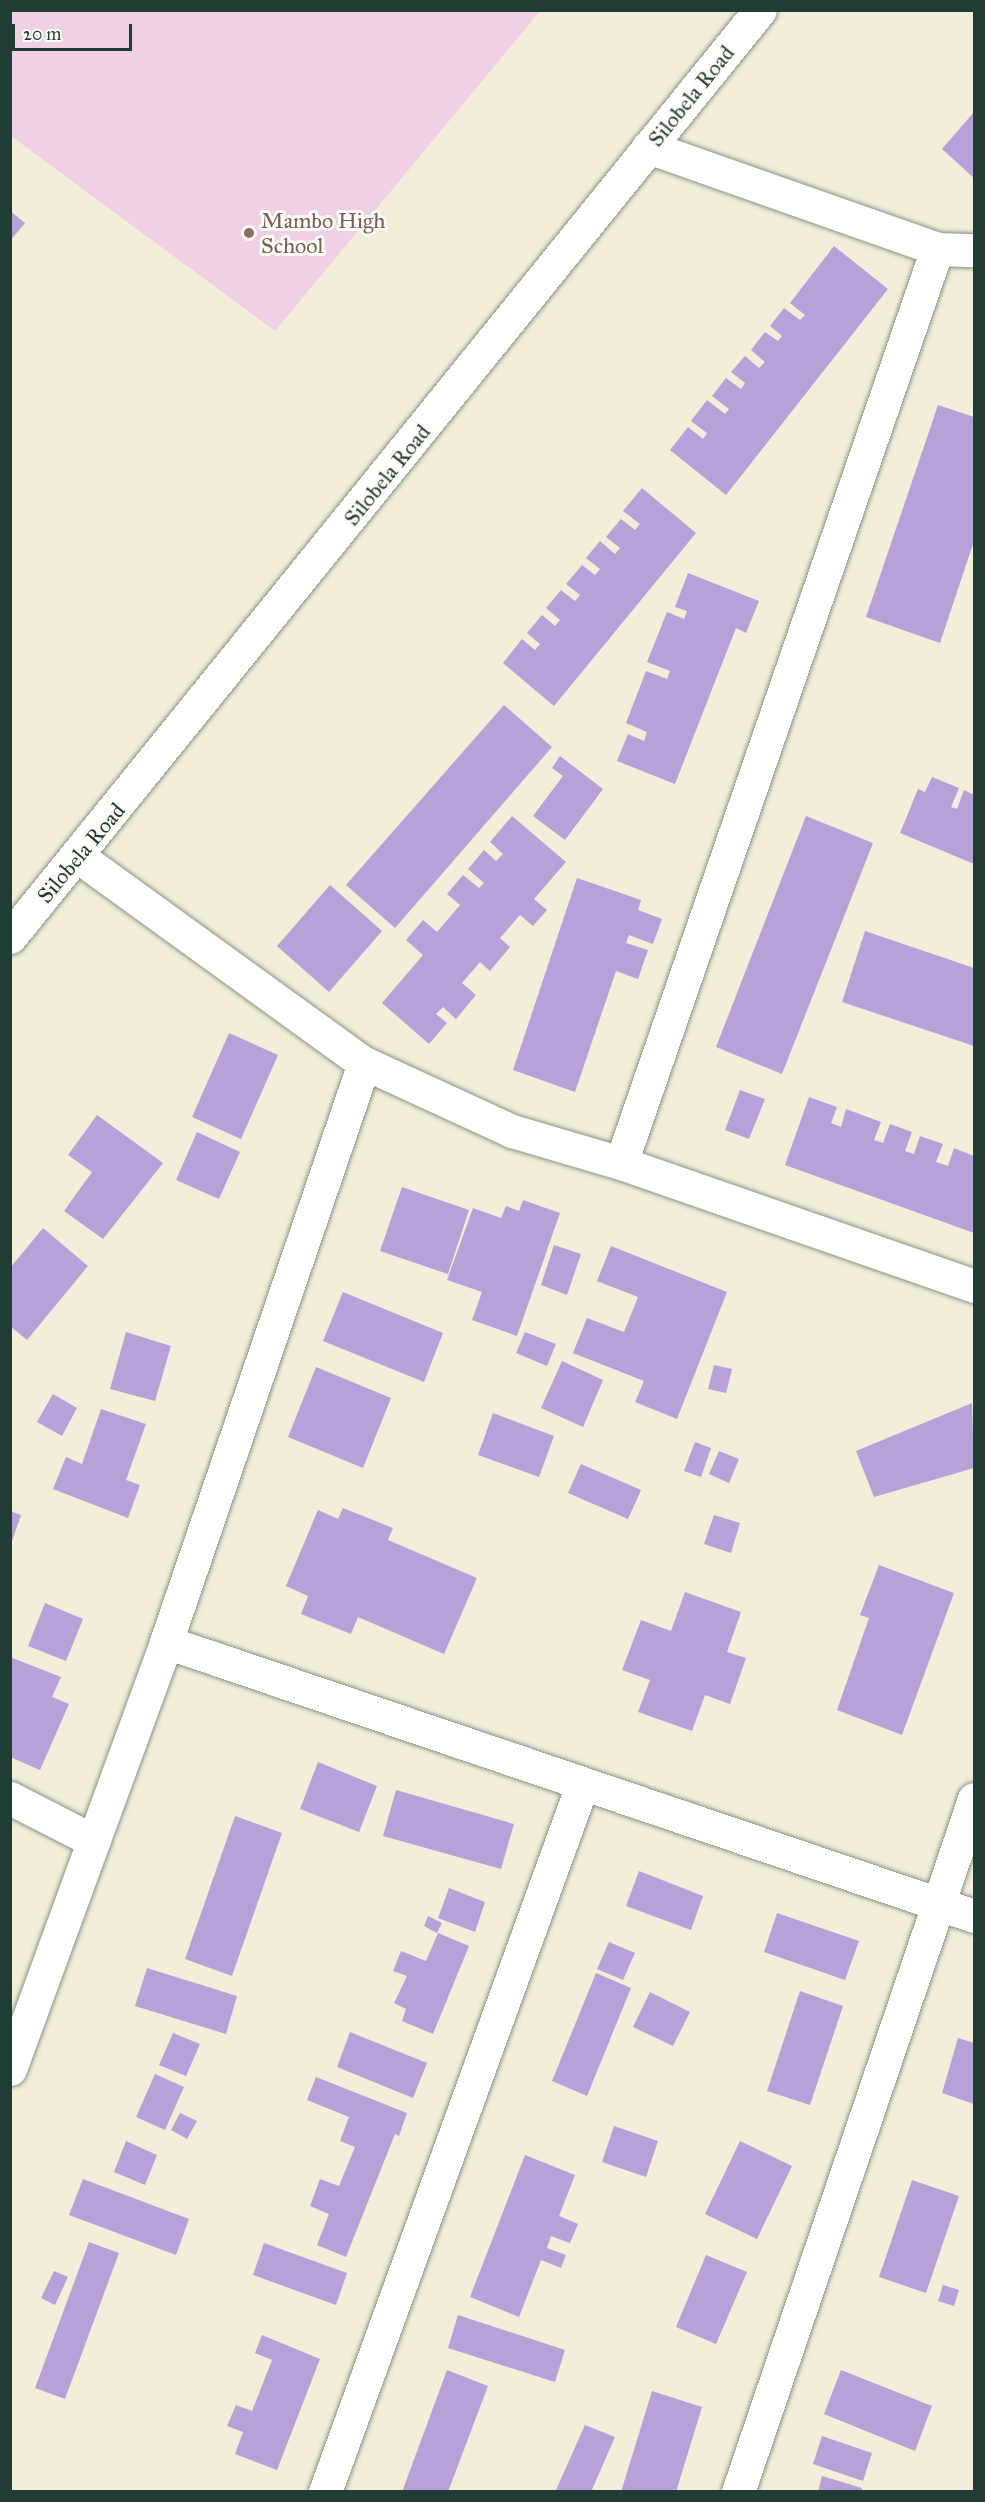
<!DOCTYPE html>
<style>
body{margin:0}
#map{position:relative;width:985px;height:2502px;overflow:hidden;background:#f2eed9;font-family:"IM FELL Great Primer",serif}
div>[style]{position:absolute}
.built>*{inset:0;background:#f0d0e5}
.building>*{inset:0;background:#b8a1d9}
.roads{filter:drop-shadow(0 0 2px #889686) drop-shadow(0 0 2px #889686)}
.street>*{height:33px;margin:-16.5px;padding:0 16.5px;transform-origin:16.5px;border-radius:16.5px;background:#fff}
.secondary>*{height:33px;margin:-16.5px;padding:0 16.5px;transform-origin:16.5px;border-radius:16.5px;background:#fff}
.dots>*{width:16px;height:16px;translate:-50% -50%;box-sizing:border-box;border:3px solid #fdfcf7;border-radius:50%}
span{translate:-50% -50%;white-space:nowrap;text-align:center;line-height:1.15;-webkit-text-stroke:6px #fdfcf7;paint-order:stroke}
.street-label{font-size:22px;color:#1f3d34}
.education-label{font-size:22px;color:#785e54}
.left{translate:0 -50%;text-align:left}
.frame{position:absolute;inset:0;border:12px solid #1f3d34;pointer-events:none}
.scale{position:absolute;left:12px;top:24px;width:120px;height:27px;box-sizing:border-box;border:3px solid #1f3d34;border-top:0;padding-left:8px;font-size:18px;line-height:21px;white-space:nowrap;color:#1f3d34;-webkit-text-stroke:4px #fdfcf7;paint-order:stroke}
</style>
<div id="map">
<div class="built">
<i style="clip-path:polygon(11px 10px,540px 10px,540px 11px,275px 331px,11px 136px)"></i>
</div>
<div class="building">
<i style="clip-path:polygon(974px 112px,974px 178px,942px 149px)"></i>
<i style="clip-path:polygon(10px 211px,25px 223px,10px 241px)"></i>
<i style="clip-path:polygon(834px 246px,888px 289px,726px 495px,670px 450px,688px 427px,703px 439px,707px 433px,691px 421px,707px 400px,725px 414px,729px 409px,712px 396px,726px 378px,741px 389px,745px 383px,731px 372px,745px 356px,759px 368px,765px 362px,751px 350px,765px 332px,778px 341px,782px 336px,770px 326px,784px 308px,800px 320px,805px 315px,790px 303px)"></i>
<i style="clip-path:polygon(938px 405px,974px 417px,974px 541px,940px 643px,866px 617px)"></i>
<i style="clip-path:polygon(642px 488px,696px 533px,554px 706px,503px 663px,522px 639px,535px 650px,540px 644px,527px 633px,542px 615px,555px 626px,560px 620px,546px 608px,561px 590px,575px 601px,580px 595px,566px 584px,582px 565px,595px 575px,600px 569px,586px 558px,600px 541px,615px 554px,620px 548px,606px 537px,621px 519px,635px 530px,640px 524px,623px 511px)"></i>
<i style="clip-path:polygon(688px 573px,759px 601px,746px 633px,736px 628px,675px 784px,617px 761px,628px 734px,644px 741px,647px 732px,626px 723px,646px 671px,667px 679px,670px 671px,647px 662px,667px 612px,684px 619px,687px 611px,675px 607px)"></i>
<i style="clip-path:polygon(504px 705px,552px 747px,395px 928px,346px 885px)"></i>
<i style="clip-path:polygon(560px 756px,603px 789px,565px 840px,533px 816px,563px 776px,552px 768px)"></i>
<i style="clip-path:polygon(932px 777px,959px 788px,951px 807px,957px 809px,964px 790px,974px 795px,974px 864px,900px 833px,918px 789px,925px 792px)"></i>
<i style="clip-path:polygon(512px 816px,566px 862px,534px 899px,547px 910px,533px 926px,520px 915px,500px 938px,510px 947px,490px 971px,480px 962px,462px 983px,476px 995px,456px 1019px,443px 1007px,436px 1014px,447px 1023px,429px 1044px,382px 1003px,423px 955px,406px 940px,423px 920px,437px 932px,460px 905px,447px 894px,463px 875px,479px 888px,484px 883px,468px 869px,484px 850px,496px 861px,503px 854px,490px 842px)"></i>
<i style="clip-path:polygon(806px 816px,873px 843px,782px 1074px,716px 1047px)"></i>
<i style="clip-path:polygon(577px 878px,641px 900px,638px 910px,662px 919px,653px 944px,629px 935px,626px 943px,648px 950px,638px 979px,616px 971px,575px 1092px,513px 1070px)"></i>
<i style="clip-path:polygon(330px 885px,382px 931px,329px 992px,277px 946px)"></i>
<i style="clip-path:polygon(865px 931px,974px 968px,974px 1046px,842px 1002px)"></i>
<i style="clip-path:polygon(229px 1033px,278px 1055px,241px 1139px,192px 1117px)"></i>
<i style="clip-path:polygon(740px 1090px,765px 1099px,749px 1139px,725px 1130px)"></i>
<i style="clip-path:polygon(809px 1097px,837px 1107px,831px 1123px,841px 1127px,846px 1109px,881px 1122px,874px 1140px,883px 1143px,890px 1124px,912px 1132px,905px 1151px,914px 1154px,920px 1136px,943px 1144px,936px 1162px,948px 1166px,954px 1148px,974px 1156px,974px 1233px,785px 1165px)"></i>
<i style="clip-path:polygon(97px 1115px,163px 1163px,103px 1239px,64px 1211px,92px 1172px,68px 1155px)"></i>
<i style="clip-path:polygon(197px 1132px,240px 1152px,219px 1199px,176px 1180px)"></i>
<i style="clip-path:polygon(402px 1187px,469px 1210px,448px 1274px,380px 1251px)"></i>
<i style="clip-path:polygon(523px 1200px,560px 1213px,517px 1336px,472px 1320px,482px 1292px,447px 1280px,473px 1208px,501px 1218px,506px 1206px,519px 1211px)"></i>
<i style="clip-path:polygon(43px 1228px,88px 1266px,27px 1340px,10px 1326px,10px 1268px)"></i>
<i style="clip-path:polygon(554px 1245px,581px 1254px,567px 1295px,541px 1285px)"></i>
<i style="clip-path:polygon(611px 1246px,727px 1292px,677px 1419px,635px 1402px,644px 1381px,573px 1353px,587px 1318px,624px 1332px,638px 1297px,597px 1281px)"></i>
<i style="clip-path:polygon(343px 1292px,443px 1333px,424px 1382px,323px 1341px)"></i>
<i style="clip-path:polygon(126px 1332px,171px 1346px,155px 1401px,110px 1389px)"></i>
<i style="clip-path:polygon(525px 1332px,556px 1344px,547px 1366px,516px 1353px)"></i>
<i style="clip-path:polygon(562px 1361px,603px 1380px,583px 1427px,541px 1408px)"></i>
<i style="clip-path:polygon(714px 1365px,732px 1369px,726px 1393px,708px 1389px)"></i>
<i style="clip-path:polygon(316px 1367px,391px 1398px,363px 1468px,288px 1437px)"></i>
<i style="clip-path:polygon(53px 1394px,77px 1408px,62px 1436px,37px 1422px)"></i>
<i style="clip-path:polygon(972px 1403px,974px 1468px,874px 1497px,856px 1451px)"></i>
<i style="clip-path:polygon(101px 1409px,146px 1424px,126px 1480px,140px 1485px,128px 1518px,53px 1489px,66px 1457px,82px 1464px)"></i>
<i style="clip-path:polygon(493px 1413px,554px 1436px,539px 1477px,478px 1455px)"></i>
<i style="clip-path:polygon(695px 1442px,711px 1448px,701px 1477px,684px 1471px)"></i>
<i style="clip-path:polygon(719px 1451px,739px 1459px,729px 1483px,709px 1474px)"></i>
<i style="clip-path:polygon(581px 1464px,641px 1490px,628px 1519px,568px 1493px)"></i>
<i style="clip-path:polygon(343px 1508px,393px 1528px,388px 1540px,477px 1578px,444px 1654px,358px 1617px,351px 1634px,301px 1614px,308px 1596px,286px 1586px,318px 1510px,338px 1519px)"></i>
<i style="clip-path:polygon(10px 1511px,21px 1515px,11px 1544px,10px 1544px)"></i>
<i style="clip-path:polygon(714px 1515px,740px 1523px,731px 1553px,704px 1544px)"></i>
<i style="clip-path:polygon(879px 1565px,954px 1593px,902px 1735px,837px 1710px,869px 1618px,860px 1615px)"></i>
<i style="clip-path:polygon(685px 1592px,741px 1612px,727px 1652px,746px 1658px,730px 1704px,705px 1695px,692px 1731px,638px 1712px,650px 1680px,622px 1670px,641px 1620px,671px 1631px)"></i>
<i style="clip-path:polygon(45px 1603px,83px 1619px,66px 1661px,28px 1646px)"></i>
<i style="clip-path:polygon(10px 1657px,61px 1677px,52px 1697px,69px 1704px,40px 1770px,10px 1757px)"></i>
<i style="clip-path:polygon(318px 1762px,377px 1786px,359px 1832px,300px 1809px)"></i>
<i style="clip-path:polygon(396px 1790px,514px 1824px,501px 1869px,383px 1836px)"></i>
<i style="clip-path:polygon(235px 1816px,282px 1833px,232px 1976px,185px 1959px)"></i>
<i style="clip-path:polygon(639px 1871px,703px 1896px,691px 1930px,626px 1906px)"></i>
<i style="clip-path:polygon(449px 1888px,485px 1902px,475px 1932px,438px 1918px)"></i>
<i style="clip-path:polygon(777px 1913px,859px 1941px,845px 1980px,764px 1952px)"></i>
<i style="clip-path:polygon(428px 1916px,442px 1923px,437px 1933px,424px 1926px)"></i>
<i style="clip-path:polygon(438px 1933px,469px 1946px,433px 2034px,402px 2021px,406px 2009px,394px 2003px,407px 1976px,393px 1971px,401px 1951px,426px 1961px)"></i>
<i style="clip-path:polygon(609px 1942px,635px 1953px,623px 1980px,597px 1969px)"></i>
<i style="clip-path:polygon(147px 1968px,237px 1996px,226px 2034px,135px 2006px)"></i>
<i style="clip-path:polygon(596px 1973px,631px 1988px,587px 2096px,552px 2081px)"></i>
<i style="clip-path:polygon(800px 1991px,843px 2006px,810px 2105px,767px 2091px)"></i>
<i style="clip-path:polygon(650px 1992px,690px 2012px,673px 2046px,633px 2027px)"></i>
<i style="clip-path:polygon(350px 2032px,427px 2063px,413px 2098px,337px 2067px)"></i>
<i style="clip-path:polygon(173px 2033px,200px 2044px,186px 2076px,159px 2065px)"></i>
<i style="clip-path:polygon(958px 2038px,974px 2043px,974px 2104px,942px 2093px)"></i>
<i style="clip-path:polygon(155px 2074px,184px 2087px,165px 2130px,136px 2117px)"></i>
<i style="clip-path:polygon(316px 2077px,407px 2113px,399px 2136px,395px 2134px,346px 2257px,317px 2245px,329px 2214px,310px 2206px,320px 2179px,339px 2186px,355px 2147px,340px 2141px,349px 2117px,307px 2100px)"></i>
<i style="clip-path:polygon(180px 2113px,197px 2121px,187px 2139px,171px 2130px)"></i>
<i style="clip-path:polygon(614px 2126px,658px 2141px,646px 2177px,602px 2162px)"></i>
<i style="clip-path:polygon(126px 2141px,157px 2155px,145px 2185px,114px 2172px)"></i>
<i style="clip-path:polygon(740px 2141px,792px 2166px,757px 2239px,705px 2214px)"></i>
<i style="clip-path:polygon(525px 2155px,575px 2175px,559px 2216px,578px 2224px,570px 2243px,551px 2236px,547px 2248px,566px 2255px,561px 2268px,541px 2260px,519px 2317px,470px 2297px)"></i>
<i style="clip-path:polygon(83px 2179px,189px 2219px,176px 2255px,69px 2215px)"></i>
<i style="clip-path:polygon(912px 2180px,959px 2196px,926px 2293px,879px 2277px)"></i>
<i style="clip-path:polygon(89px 2242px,119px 2253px,65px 2399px,35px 2388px)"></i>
<i style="clip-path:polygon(264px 2243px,347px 2273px,336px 2305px,253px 2275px)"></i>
<i style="clip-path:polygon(706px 2255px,747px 2272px,716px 2344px,676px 2327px)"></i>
<i style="clip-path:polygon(54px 2271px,68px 2277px,55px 2305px,41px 2298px)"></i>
<i style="clip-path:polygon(943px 2285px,959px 2290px,954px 2306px,938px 2301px)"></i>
<i style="clip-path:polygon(458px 2315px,565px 2350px,555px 2382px,448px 2348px)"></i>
<i style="clip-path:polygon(262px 2335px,320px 2359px,277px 2470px,235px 2454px,243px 2432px,227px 2426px,236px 2405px,252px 2411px,272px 2360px,255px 2353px)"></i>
<i style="clip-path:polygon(447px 2370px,488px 2386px,448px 2492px,402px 2492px)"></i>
<i style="clip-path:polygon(841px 2370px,932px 2406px,915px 2451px,824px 2414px)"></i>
<i style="clip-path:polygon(652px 2391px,702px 2407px,676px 2492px,621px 2492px)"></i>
<i style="clip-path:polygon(585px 2425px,615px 2437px,591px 2492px,559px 2492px,556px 2490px)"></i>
<i style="clip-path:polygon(822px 2436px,872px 2453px,863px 2481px,813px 2464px)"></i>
<i style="clip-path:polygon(822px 2476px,862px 2488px,861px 2492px,818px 2492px)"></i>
</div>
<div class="roads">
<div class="street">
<i style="left:648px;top:147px;width:306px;rotate:19.4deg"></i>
<i style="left:937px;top:249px;width:37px;rotate:2deg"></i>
<i style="left:79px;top:857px;width:352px;rotate:35.9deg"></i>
<i style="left:364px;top:1063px;width:163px;rotate:24.7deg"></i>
<i style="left:512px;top:1131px;width:114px;rotate:16.4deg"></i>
<i style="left:621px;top:1163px;width:374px;rotate:19.2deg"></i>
<i style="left:621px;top:1163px;width:967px;rotate:-70.93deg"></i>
<i style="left:166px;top:1642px;width:853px;rotate:18.73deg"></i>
<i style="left:10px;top:1798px;width:94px;rotate:27.1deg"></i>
<i style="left:10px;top:2069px;width:455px;rotate:-69.9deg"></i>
<i style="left:166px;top:1642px;width:612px;rotate:-71.12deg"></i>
<i style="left:325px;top:2492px;width:752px;rotate:-70.02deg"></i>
<i style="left:738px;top:2492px;width:732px;rotate:-71.19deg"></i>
</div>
<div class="secondary">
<i style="left:10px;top:937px;width:1192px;rotate:-51.03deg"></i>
</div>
</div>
<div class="dots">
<i style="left:249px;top:233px;background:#8d6e63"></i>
</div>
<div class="street-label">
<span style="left:691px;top:96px;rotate:-51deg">Silobela Road</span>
<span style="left:387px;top:475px;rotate:-51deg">Silobela Road</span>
<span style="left:81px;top:853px;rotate:-50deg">Silobela Road</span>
</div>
<div class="education-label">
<span class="left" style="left:261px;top:233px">Mambo High<br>School</span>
</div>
<div class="frame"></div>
<div class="scale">20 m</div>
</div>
